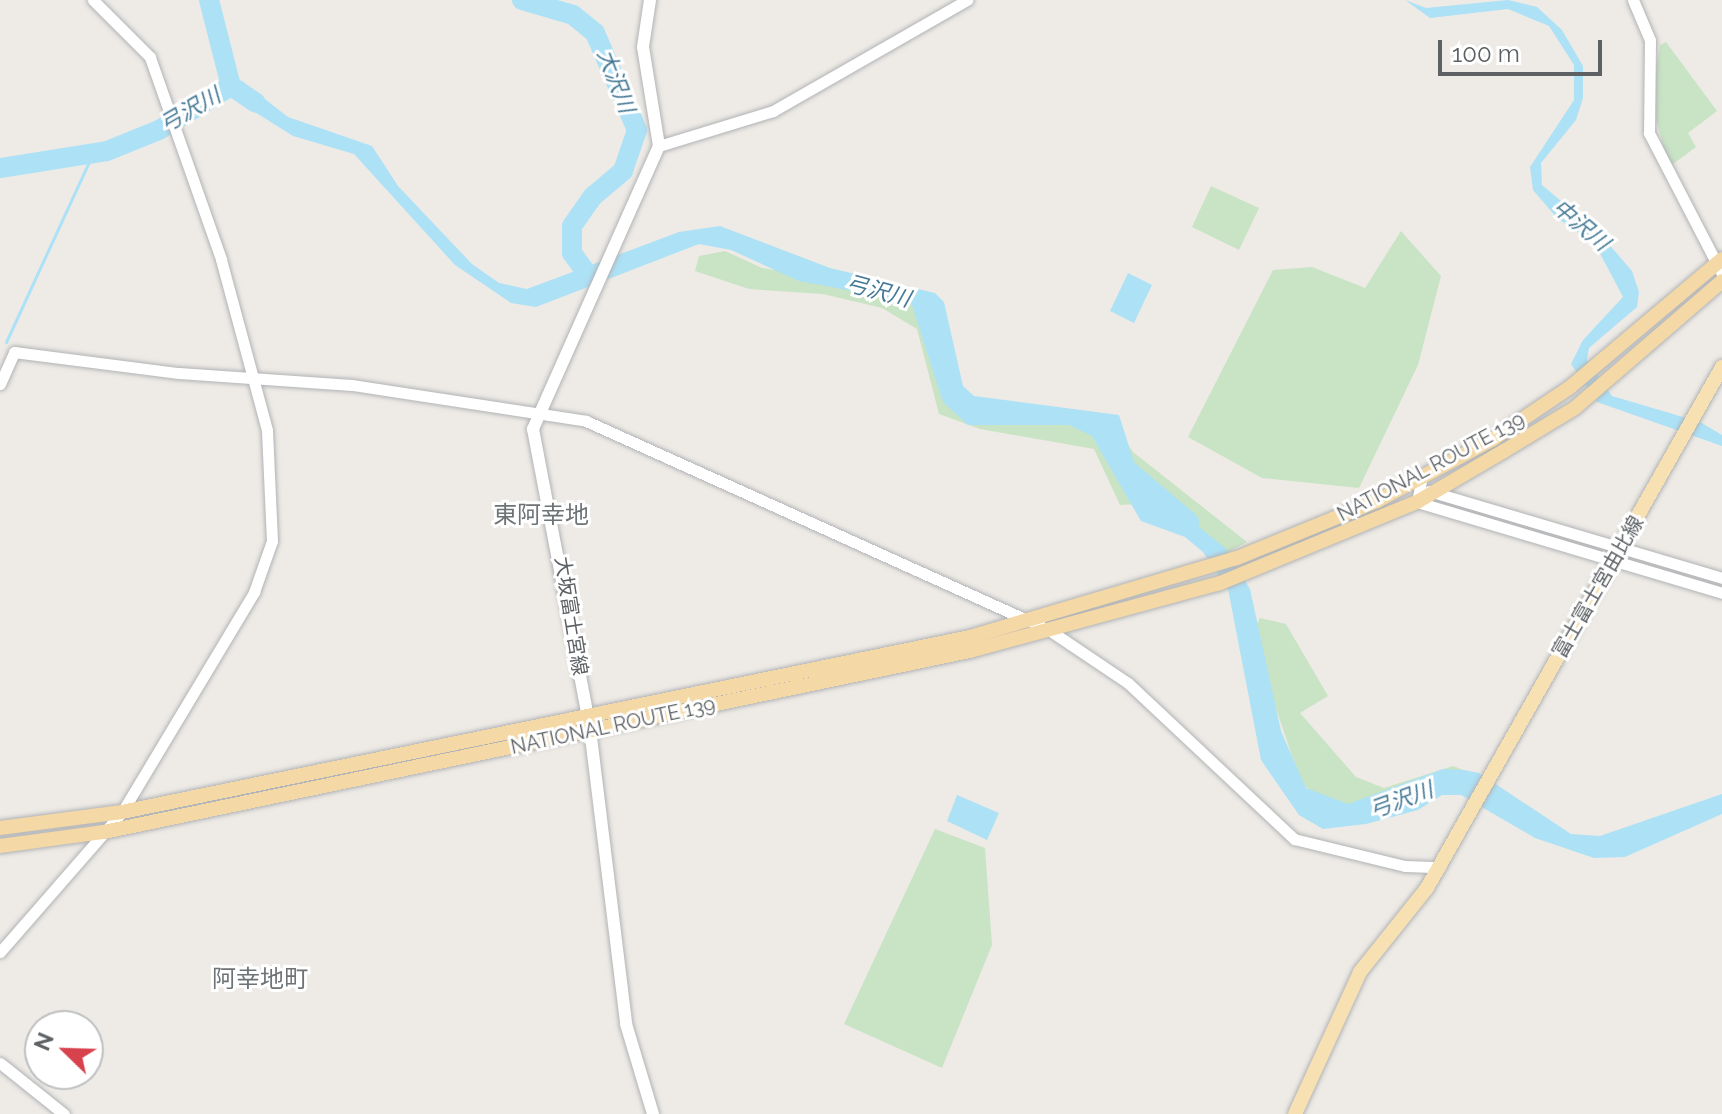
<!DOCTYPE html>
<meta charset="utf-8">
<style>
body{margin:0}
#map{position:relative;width:1722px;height:1114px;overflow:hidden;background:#eeebe6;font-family:Raleway,"Noto Sans JP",sans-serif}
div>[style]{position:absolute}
.green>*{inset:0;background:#c9e3c5}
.water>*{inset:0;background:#ade1f6}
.stream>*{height:3px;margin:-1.5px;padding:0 1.5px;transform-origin:1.5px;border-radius:1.5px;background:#ade1f6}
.river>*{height:20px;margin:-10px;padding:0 10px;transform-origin:10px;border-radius:10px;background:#ade1f6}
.roads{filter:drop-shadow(0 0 2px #b1b3b6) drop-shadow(0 0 2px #b1b3b6)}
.tertiary>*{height:11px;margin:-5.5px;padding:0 5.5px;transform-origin:5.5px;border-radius:5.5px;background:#fff}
.secondary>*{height:12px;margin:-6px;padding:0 6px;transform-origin:6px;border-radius:6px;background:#fff}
.primary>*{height:14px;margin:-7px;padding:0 7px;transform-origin:7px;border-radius:7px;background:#f7e1b2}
.trunk>*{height:14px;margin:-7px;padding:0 7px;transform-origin:7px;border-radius:7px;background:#f4d8a5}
span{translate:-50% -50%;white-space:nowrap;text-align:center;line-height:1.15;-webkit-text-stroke:6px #fff;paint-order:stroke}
.street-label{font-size:20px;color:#5d6164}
.water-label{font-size:22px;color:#457996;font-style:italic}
.quarter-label{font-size:24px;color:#6e7376}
.north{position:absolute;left:24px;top:1010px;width:80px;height:80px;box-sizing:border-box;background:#fff;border:2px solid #bec0c1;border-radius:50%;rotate:293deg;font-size:22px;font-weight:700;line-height:32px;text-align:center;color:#5d6164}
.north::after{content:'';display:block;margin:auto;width:28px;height:36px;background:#d7424d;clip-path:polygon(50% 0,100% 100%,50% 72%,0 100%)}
.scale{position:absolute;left:1438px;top:40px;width:164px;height:36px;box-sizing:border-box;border:4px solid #5d6164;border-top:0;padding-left:10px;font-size:24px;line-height:28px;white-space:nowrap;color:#5d6164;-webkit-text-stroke:6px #fff;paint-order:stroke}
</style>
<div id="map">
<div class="green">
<i style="clip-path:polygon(1666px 42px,1717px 111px,1688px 133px,1696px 147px,1669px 167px,1651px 100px,1660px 45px)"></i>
<i style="clip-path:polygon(1211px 186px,1259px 208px,1239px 250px,1192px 227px)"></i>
<i style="clip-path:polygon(1401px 231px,1441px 276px,1418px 365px,1359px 488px,1262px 478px,1188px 437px,1273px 270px,1312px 267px,1365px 288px)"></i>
<i style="clip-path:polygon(725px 251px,762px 268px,919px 293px,955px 388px,988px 408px,1110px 419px,1133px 452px,1247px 542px,1217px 558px,1142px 504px,1120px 505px,1094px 449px,980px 429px,939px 414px,917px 329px,882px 308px,823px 294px,749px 289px,695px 271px,699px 256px)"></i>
<i style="clip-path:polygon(1260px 618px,1286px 624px,1328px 696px,1300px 713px,1356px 777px,1384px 788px,1453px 766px,1469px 772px,1365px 804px,1336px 805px,1302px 785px,1251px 635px)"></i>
<i style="clip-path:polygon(935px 829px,985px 848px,992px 945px,942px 1068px,844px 1024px)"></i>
</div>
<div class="water">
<i style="clip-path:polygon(1405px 0,1426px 8px,1508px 0,1537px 7px,1562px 30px,1583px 66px,1583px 98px,1576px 120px,1541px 163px,1542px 185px,1600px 234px,1632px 271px,1639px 292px,1637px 307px,1589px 348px,1587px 360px,1612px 396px,1700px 422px,1722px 435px,1722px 446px,1597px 402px,1571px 364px,1583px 340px,1623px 297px,1595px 244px,1557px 218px,1533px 190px,1530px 167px,1574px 100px,1574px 65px,1549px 26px,1508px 9px,1430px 18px)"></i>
<i style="clip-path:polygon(242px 81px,288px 117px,372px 146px,398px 186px,472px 264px,499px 283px,527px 289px,679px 232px,720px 226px,830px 268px,935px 293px,944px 302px,963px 386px,974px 396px,1119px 415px,1134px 462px,1150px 487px,1225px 548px,1250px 589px,1281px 731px,1306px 788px,1348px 804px,1443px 769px,1464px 770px,1479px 773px,1571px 834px,1600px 836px,1722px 794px,1722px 814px,1625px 857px,1594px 858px,1535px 838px,1461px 795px,1442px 795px,1418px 810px,1366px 824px,1323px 829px,1299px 815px,1261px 760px,1228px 589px,1203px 552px,1185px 537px,1141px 521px,1092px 436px,1069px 425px,968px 425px,943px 402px,911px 302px,799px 281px,731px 250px,699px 244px,536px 307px,511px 303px,455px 265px,354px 154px,293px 136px,231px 97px)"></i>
<i style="clip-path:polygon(1128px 273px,1152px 285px,1134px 323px,1110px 311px)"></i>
<i style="clip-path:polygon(957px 795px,999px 813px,987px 840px,947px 821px)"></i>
</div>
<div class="stream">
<i style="left:6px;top:342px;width:208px;rotate:-65.3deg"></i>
</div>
<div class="river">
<i style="left:209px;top:0;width:89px;rotate:75.7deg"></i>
<i style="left:522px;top:0;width:53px;rotate:16.4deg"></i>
<i style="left:573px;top:15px;width:28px;rotate:39deg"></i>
<i style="left:595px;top:33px;width:106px;rotate:66.6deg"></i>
<i style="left:637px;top:130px;width:43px;rotate:108.9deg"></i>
<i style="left:623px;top:171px;width:39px;rotate:140deg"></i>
<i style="left:593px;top:196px;width:37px;rotate:125deg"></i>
<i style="left:572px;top:226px;width:27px;rotate:90deg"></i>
<i style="left:572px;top:253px;width:29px;rotate:54deg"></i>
<i style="left:0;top:168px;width:108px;rotate:-9deg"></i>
<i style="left:107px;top:151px;width:56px;rotate:-22deg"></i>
<i style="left:159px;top:130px;width:84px;rotate:-31.4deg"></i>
<i style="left:231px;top:86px;width:30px;rotate:34deg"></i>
<i style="left:1129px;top:471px;width:79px;rotate:40.4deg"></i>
</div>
<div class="roads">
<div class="tertiary">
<i style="left:1633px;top:0;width:43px;rotate:67deg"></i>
<i style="left:1650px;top:40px;width:93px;rotate:90.6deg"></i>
<i style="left:1649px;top:133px;width:159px;rotate:62.6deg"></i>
<i style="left:659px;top:146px;width:119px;rotate:-17.1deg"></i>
<i style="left:773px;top:111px;width:224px;rotate:-29.8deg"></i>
<i style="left:0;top:384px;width:35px;rotate:-66deg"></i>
<i style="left:14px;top:352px;width:166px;rotate:7.3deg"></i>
<i style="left:179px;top:373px;width:173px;rotate:4deg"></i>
<i style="left:352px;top:385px;width:237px;rotate:8.7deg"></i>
<i style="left:586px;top:421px;width:508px;rotate:24.29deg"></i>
<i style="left:1049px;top:630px;width:95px;rotate:33.9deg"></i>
<i style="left:1128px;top:683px;width:228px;rotate:43.2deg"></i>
<i style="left:1294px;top:839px;width:114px;rotate:13.7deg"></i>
<i style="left:1405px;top:866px;width:35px;rotate:2deg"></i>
<i style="left:1422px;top:476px;width:26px;rotate:101deg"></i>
<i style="left:1417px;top:502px;width:318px;rotate:16.6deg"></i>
<i style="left:1429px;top:491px;width:306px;rotate:16.5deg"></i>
<i style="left:0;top:952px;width:186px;rotate:-48.9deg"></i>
<i style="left:122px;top:812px;width:257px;rotate:-59deg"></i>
<i style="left:254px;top:592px;width:54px;rotate:-70.6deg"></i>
<i style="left:272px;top:541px;width:111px;rotate:-92.6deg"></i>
<i style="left:267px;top:430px;width:177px;rotate:-105.1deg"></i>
<i style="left:221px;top:259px;width:214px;rotate:-109.4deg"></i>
<i style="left:150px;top:57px;width:81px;rotate:-135deg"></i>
<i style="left:0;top:1063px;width:82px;rotate:38.6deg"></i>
</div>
<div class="secondary">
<i style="left:650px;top:0;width:48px;rotate:98.5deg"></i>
<i style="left:643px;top:47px;width:100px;rotate:80.8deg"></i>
<i style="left:659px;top:146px;width:310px;rotate:114deg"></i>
<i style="left:533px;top:429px;width:305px;rotate:79.2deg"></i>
<i style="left:590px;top:729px;width:297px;rotate:83deg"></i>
<i style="left:626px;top:1024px;width:94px;rotate:73.3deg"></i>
</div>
<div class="primary">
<i style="left:1295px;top:1114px;width:156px;rotate:-65.4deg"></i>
<i style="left:1360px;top:972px;width:107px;rotate:-51.4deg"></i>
<i style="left:1427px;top:888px;width:599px;rotate:-60.48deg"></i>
</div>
<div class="trunk">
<i style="left:0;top:828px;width:123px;rotate:-7.5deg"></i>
<i style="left:122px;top:812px;width:866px;rotate:-11.66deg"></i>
<i style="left:970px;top:637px;width:278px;rotate:-16.5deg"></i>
<i style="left:1237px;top:558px;width:151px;rotate:-22.2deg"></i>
<i style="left:1377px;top:501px;width:132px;rotate:-28.1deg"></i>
<i style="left:1493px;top:439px;width:92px;rotate:-33.9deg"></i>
<i style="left:1569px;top:388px;width:200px;rotate:-40.1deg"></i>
<i style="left:0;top:846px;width:105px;rotate:-7.7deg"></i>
<i style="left:104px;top:832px;width:885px;rotate:-11.81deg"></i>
<i style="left:970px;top:651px;width:259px;rotate:-15.2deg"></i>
<i style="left:1220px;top:583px;width:213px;rotate:-22.4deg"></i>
<i style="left:1417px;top:502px;width:101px;rotate:-30.4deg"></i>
<i style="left:1504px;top:451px;width:83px;rotate:-31.2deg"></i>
<i style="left:1575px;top:408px;width:194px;rotate:-40.8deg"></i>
</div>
</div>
<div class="street-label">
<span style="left:1431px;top:467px;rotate:-28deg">NATIONAL ROUTE 139</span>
<span style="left:1598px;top:587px;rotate:-60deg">富士富士宮由比線</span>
<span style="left:571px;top:616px;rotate:81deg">大坂富士宮線</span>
<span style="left:613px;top:726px;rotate:-12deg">NATIONAL ROUTE 139</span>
</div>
<div class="water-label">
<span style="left:616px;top:81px;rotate:69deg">大沢川</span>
<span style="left:190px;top:110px;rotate:-30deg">弓沢川</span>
<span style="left:1581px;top:225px;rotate:40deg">中沢川</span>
<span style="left:878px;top:291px;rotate:15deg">弓沢川</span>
<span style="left:1401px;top:800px;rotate:-20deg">弓沢川</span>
</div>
<div class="quarter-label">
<span style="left:541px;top:515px">東阿幸地</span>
<span style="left:260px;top:979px">阿幸地町</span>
</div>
<div class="north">N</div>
<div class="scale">100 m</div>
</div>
